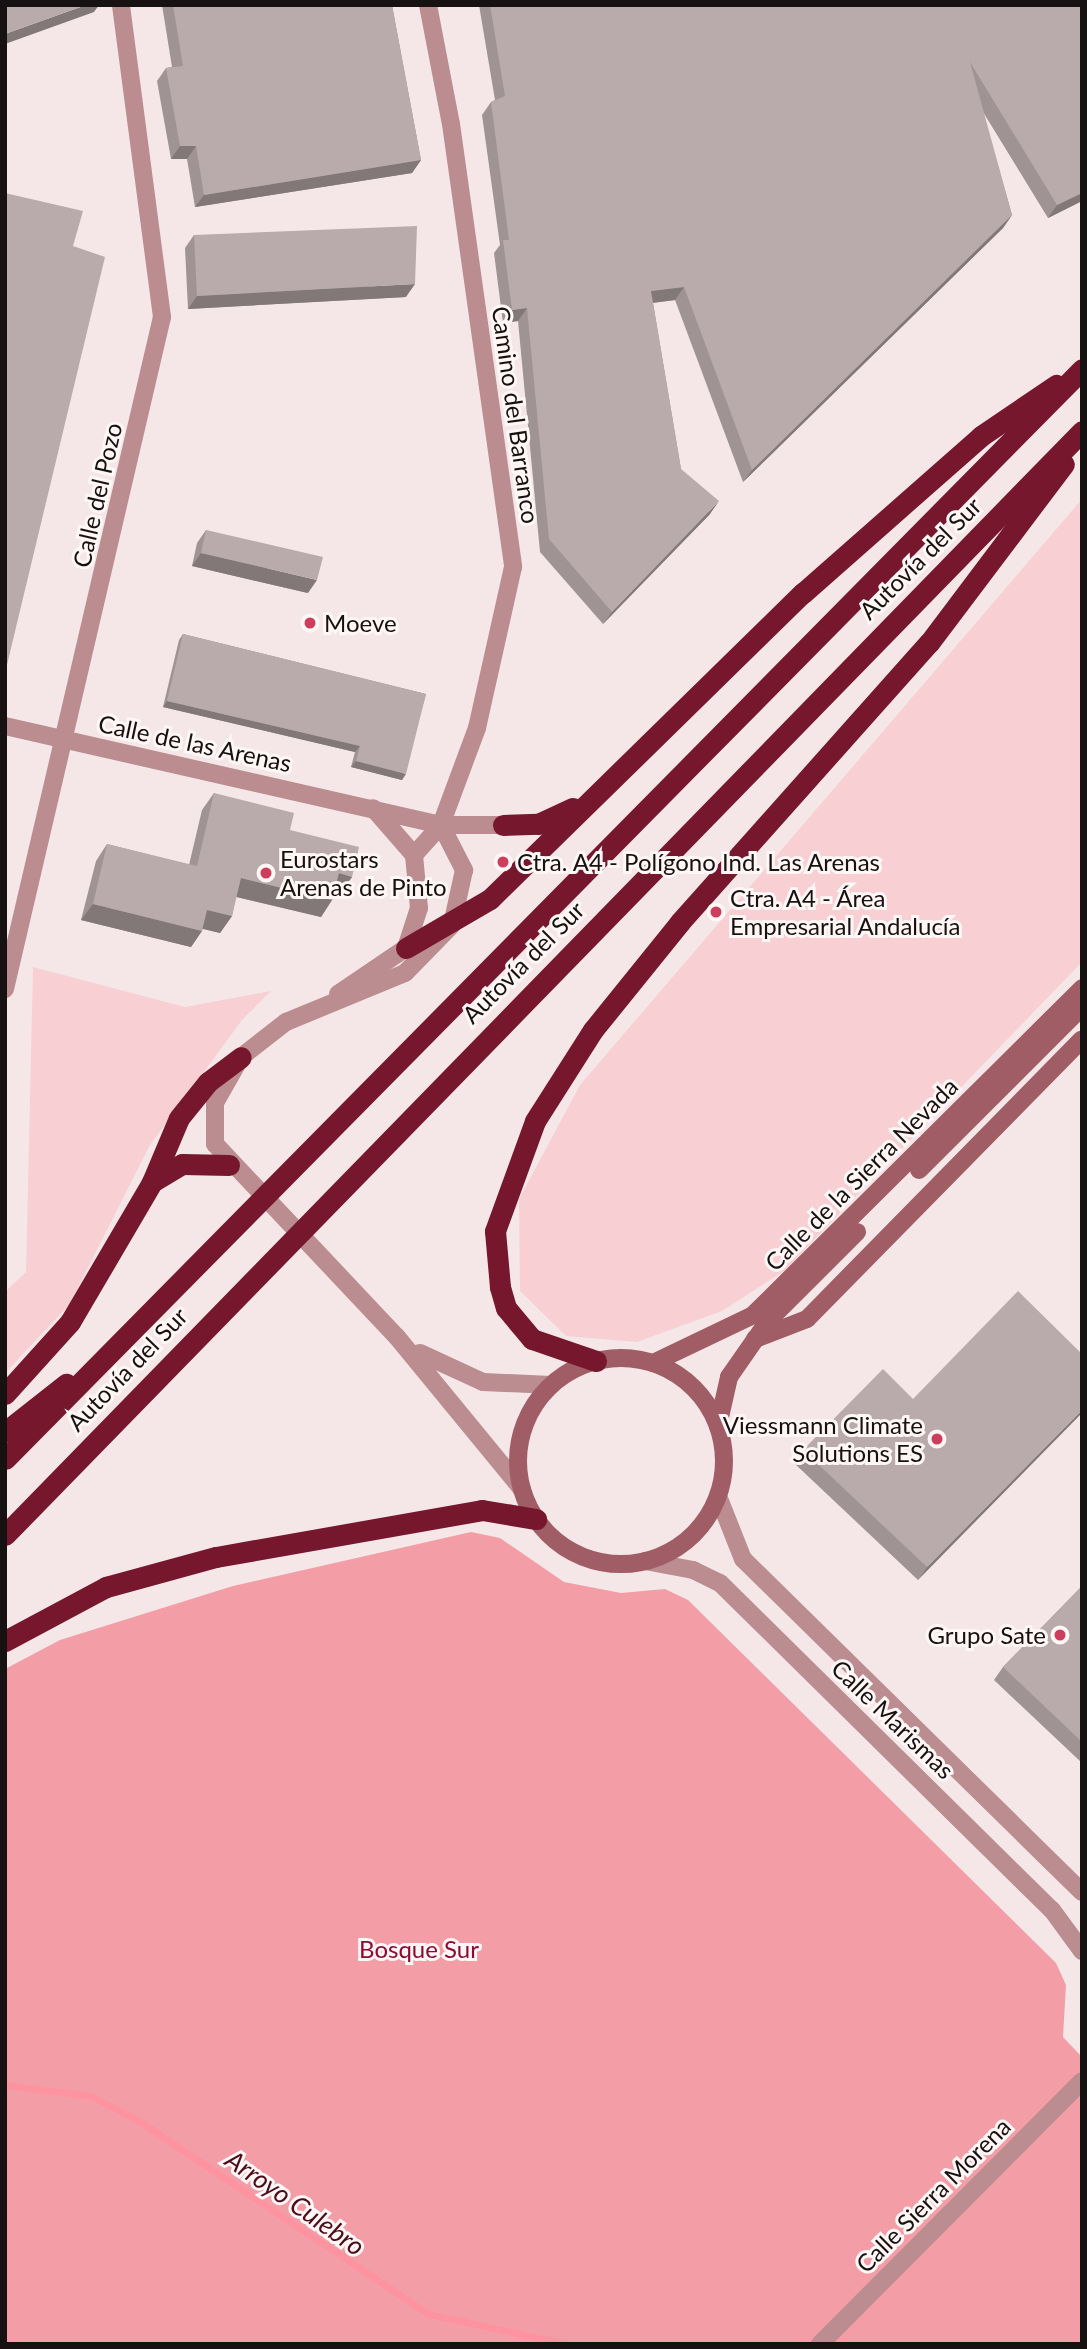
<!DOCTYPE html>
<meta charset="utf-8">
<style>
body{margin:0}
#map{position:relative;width:1087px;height:2349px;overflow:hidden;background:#f5e7e8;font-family:Lato,sans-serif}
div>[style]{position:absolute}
.green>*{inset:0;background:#f8d0d3}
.forest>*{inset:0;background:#f39ea7}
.stream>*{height:7px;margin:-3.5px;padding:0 3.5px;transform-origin:3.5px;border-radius:3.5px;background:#fe93a0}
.street>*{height:18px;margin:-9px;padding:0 9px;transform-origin:9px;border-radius:9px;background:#bb8c90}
.secondary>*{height:18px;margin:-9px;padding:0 9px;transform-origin:9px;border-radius:9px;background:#a05d65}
.secondary>.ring{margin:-9px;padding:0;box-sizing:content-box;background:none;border:18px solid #a05d65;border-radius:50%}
.highway>*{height:21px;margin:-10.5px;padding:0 10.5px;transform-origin:10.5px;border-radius:10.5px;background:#76172e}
.wall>*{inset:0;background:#9f9394}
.shaded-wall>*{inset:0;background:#827878}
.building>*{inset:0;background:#b9abac}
.dots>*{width:19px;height:19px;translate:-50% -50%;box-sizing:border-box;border:4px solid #fff6f6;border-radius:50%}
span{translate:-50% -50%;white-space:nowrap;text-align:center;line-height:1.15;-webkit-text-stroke:6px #fff6f6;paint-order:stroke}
.street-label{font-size:24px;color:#171212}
.poi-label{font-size:24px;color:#171212}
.left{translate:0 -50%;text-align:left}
.right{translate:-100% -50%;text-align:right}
.park-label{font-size:24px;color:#8d0b33}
.water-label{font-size:26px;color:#4d0c1b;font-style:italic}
.frame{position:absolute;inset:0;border:7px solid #171212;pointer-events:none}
</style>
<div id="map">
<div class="green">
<i style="clip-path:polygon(1082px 499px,1082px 962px,784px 1271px,722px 1311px,637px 1342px,566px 1336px,520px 1291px,519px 1199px,580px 1085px)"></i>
<i style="clip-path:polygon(33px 967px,185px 1007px,271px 991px,242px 1020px,150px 1145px,69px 1305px,5px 1373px,5px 1292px,26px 1272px)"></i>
</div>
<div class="forest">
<i style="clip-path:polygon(471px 1532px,500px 1538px,564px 1582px,621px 1593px,665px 1589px,688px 1600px,1056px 1963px,1066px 1985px,1063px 2037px,1082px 2057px,1082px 2344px,5px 2344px,5px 1669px,60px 1640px,233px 1586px)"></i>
</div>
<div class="stream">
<i style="left:5px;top:2085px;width:87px;rotate:7.3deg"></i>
<i style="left:91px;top:2096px;width:54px;rotate:27.5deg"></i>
<i style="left:139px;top:2121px;width:348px;rotate:33.7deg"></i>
<i style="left:428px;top:2314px;width:143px;rotate:12.1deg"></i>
</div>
<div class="street">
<i style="left:428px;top:5px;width:121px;rotate:79.1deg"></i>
<i style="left:451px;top:124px;width:447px;rotate:82deg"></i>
<i style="left:513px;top:567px;width:165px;rotate:102.6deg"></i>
<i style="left:477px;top:728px;width:103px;rotate:110.4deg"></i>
<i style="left:5px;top:726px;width:447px;rotate:12.8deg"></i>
<i style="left:441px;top:825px;width:62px"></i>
<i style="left:441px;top:825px;width:51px;rotate:62.9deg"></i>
<i style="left:464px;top:870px;width:56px;rotate:102.3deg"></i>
<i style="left:452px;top:925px;width:67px;rotate:134.4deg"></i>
<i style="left:405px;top:973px;width:129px;rotate:157.6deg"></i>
<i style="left:286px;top:1022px;width:57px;rotate:142.1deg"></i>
<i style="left:241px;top:1057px;width:53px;rotate:119.5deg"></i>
<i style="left:215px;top:1103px;width:41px;rotate:90deg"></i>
<i style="left:215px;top:1144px;width:265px;rotate:46.7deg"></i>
<i style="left:397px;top:1337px;width:197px;rotate:50.6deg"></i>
<i style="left:414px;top:855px;width:40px;rotate:-48deg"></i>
<i style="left:5px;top:989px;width:690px;rotate:-76.85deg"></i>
<i style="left:162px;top:317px;width:315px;rotate:-97.5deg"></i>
<i style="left:338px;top:994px;width:82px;rotate:-34.1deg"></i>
<i style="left:406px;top:948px;width:42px;rotate:-72deg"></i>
<i style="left:419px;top:908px;width:53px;rotate:-95.4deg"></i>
<i style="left:414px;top:855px;width:62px;rotate:-131.1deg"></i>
<i style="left:420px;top:1353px;width:69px;rotate:24.7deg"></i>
<i style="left:483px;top:1382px;width:68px;rotate:2.5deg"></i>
<i style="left:718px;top:1496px;width:68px;rotate:68.4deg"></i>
<i style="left:743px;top:1559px;width:475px;rotate:44.5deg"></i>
<i style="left:645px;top:1561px;width:49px;rotate:10.6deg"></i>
<i style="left:693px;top:1570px;width:30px;rotate:26deg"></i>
<i style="left:720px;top:1583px;width:466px;rotate:44.6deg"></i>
<i style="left:1052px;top:1910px;width:51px;rotate:53.8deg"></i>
<i style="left:820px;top:2344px;width:371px;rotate:-45.1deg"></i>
</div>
<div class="secondary">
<i style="left:919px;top:1170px;width:231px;rotate:-45deg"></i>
<i style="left:755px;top:1339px;width:56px;rotate:-21deg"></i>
<i style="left:807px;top:1319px;width:392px;rotate:-45.5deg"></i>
<i class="ring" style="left:518px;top:1358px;width:188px;height:188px"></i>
<i style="left:653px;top:1363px;width:111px;rotate:-25.6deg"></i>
<i style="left:753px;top:1315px;width:464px;rotate:-44.8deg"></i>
<i style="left:718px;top:1426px;width:50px;rotate:-77.3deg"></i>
<i style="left:729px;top:1377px;width:68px;rotate:-55.1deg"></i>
<i style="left:768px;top:1321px;width:126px;rotate:-45deg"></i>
</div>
<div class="highway">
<i style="left:503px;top:825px;width:35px;rotate:-2deg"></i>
<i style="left:538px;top:824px;width:38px;rotate:-25deg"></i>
<i style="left:406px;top:948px;width:97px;rotate:-30.3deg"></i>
<i style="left:490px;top:899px;width:438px;rotate:-44.4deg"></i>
<i style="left:803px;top:593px;width:237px;rotate:-41.4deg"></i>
<i style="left:981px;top:436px;width:91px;rotate:-34.2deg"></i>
<i style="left:152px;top:1182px;width:69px;rotate:-67.1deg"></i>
<i style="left:179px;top:1118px;width:46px;rotate:-51.1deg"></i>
<i style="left:208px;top:1082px;width:41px;rotate:-37.1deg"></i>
<i style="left:596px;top:1361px;width:68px;rotate:-161deg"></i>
<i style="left:532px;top:1339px;width:40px;rotate:-130deg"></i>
<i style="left:506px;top:1308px;width:22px;rotate:-106deg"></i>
<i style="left:500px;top:1287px;width:56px;rotate:-95.1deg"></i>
<i style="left:495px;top:1231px;width:117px;rotate:-70deg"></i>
<i style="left:535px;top:1121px;width:108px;rotate:-57.5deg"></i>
<i style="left:593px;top:1030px;width:139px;rotate:-51.1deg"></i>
<i style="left:680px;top:922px;width:374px;rotate:-48.3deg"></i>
<i style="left:929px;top:643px;width:224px;rotate:-53deg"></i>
<i style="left:5px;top:1394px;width:97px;rotate:-47.9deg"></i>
<i style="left:70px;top:1322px;width:162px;rotate:-59.6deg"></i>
<i style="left:152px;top:1182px;width:35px;rotate:-31deg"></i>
<i style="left:182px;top:1164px;width:47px;rotate:1.2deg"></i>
<i style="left:5px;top:1432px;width:78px;rotate:-38.2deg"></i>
<i style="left:5px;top:1459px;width:1532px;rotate:-45.34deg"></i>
<i style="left:5px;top:1535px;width:1542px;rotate:-45.71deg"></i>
<i style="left:5px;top:1641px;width:115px;rotate:-28.1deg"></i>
<i style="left:106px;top:1587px;width:114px;rotate:-15.3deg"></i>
<i style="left:216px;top:1557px;width:270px;rotate:-10deg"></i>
<i style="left:482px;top:1510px;width:55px;rotate:9.5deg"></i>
</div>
<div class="wall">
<i style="clip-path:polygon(162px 5px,392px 5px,421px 160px,412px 173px,195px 207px,187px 159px,171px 159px,157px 81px,166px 68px,172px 67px)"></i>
<i style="clip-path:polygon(479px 5px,1082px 5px,1082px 201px,1048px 218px,983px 112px,1012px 215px,1003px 228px,743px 482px,675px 300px,653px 303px,681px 469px,710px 514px,603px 624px,540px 552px,518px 321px,503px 323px,494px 253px,500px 245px,482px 115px,491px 102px,495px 100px)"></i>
<i style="clip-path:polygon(194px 235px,406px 297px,188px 309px,185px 248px)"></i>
<i style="clip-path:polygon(206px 530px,308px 593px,192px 566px,197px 543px)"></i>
<i style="clip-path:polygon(183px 634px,426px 694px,402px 780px,351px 767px,355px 752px,163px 707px,179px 640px)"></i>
<i style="clip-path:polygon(214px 793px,290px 830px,352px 877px,340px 893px,335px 892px,332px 900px,321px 917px,236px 897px,232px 916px,220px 933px,203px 929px,191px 947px,81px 920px,96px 861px,107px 844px,189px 865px,202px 810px)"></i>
<i style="clip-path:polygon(1082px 1354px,918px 1580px,794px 1463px,803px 1450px)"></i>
<i style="clip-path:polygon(1082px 1586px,1082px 1763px,994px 1680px,1003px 1667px)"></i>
</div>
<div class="shaded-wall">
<i style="clip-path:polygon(86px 5px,99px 5px,94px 12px,5px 44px,5px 34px)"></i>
<i style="clip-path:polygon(180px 146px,196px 146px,187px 159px,171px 159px)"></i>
<i style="clip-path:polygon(421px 160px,412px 173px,195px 207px,204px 195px)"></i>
<i style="clip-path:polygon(1082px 193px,1082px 201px,1048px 218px,1057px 205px)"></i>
<i style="clip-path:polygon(1012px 215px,1003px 228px,743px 482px,752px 470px)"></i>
<i style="clip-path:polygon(415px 284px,406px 297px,188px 309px,197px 296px)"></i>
<i style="clip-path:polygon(684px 287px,675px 300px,642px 304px,651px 291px)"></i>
<i style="clip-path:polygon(527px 308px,518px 321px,503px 323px,512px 310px)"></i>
<i style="clip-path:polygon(719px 501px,710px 514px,603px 624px,612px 612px)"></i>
<i style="clip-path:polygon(201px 553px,317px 580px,308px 593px,192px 566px)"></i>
<i style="clip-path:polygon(167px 701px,360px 746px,355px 752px,163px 707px)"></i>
<i style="clip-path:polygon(356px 761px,406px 774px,402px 780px,351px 767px)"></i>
<i style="clip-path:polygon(339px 873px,352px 877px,340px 893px,327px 890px)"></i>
<i style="clip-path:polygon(241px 878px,332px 900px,321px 917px,229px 895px)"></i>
<i style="clip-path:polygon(93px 904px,202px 931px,191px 947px,81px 920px)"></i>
<i style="clip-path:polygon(207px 910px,232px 916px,220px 933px,196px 927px)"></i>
<i style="clip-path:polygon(1082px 1410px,1082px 1413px,918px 1580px,927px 1567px)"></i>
</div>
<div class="building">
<i style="clip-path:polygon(5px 5px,86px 5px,5px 34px)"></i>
<i style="clip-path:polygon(173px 5px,392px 5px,421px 160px,204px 195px,196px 146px,180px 146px,166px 68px,183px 66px)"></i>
<i style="clip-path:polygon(490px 5px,1082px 5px,1082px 193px,1057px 205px,970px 62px,1012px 215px,752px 470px,684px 287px,651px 291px,681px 469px,719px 501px,612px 612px,549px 539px,527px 308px,512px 310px,503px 240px,509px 240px,491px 102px,505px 96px)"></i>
<i style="clip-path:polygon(5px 193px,83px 211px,73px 246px,105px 257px,6px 669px,5px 669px)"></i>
<i style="clip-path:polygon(417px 226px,415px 284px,197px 296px,194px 235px)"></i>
<i style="clip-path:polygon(206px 530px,323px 557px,317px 580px,201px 553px)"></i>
<i style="clip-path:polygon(183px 634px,426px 694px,406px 774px,356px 761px,360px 746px,167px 701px)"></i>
<i style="clip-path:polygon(214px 793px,294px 813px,290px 830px,359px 847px,352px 877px,339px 873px,332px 900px,241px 878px,232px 916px,207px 910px,202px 931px,93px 904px,107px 844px,197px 866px)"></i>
<i style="clip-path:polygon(1018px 1291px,1082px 1354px,1082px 1410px,927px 1567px,803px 1450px,883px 1369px,913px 1399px)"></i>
<i style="clip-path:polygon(1082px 1586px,1082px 1742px,1003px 1667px)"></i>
</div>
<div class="dots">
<i style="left:310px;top:623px;background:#ce3e5c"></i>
<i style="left:503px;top:862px;background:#ce3e5c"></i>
<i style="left:266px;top:873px;background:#ce3e5c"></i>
<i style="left:716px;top:912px;background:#ce3e5c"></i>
<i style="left:937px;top:1439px;background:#ce3e5c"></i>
<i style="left:1060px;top:1635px;background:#ce3e5c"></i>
</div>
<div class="street-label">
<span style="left:516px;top:415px;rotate:82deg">Camino del Barranco</span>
<span style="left:97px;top:495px;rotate:-77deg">Calle del Pozo</span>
<span style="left:920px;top:558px;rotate:-45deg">Autovía del Sur</span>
<span style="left:195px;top:743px;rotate:12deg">Calle de las Arenas</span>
<span style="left:523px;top:962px;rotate:-45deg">Autovía del Sur</span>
<span style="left:861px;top:1174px;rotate:-45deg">Calle de la Sierra Nevada</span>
<span style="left:127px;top:1369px;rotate:-46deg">Autovía del Sur</span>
<span style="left:893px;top:1719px;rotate:44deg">Calle Marismas</span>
<span style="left:933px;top:2195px;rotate:-45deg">Calle Sierra Morena</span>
</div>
<div class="poi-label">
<span class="left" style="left:324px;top:623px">Moeve</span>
<span class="left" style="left:280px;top:873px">Eurostars<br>Arenas de Pinto</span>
<span class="left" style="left:517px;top:862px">Ctra. A4 - Polígono Ind. Las Arenas</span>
<span class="left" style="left:730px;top:912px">Ctra. A4 - Área<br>Empresarial Andalucía</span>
<span class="right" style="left:923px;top:1439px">Viessmann Climate<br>Solutions ES</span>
<span class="right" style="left:1046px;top:1635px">Grupo Sate</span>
</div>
<div class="park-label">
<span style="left:419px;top:1949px">Bosque Sur</span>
</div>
<div class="water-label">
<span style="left:295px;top:2203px;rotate:35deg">Arroyo Culebro</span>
</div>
<div class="frame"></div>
</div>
